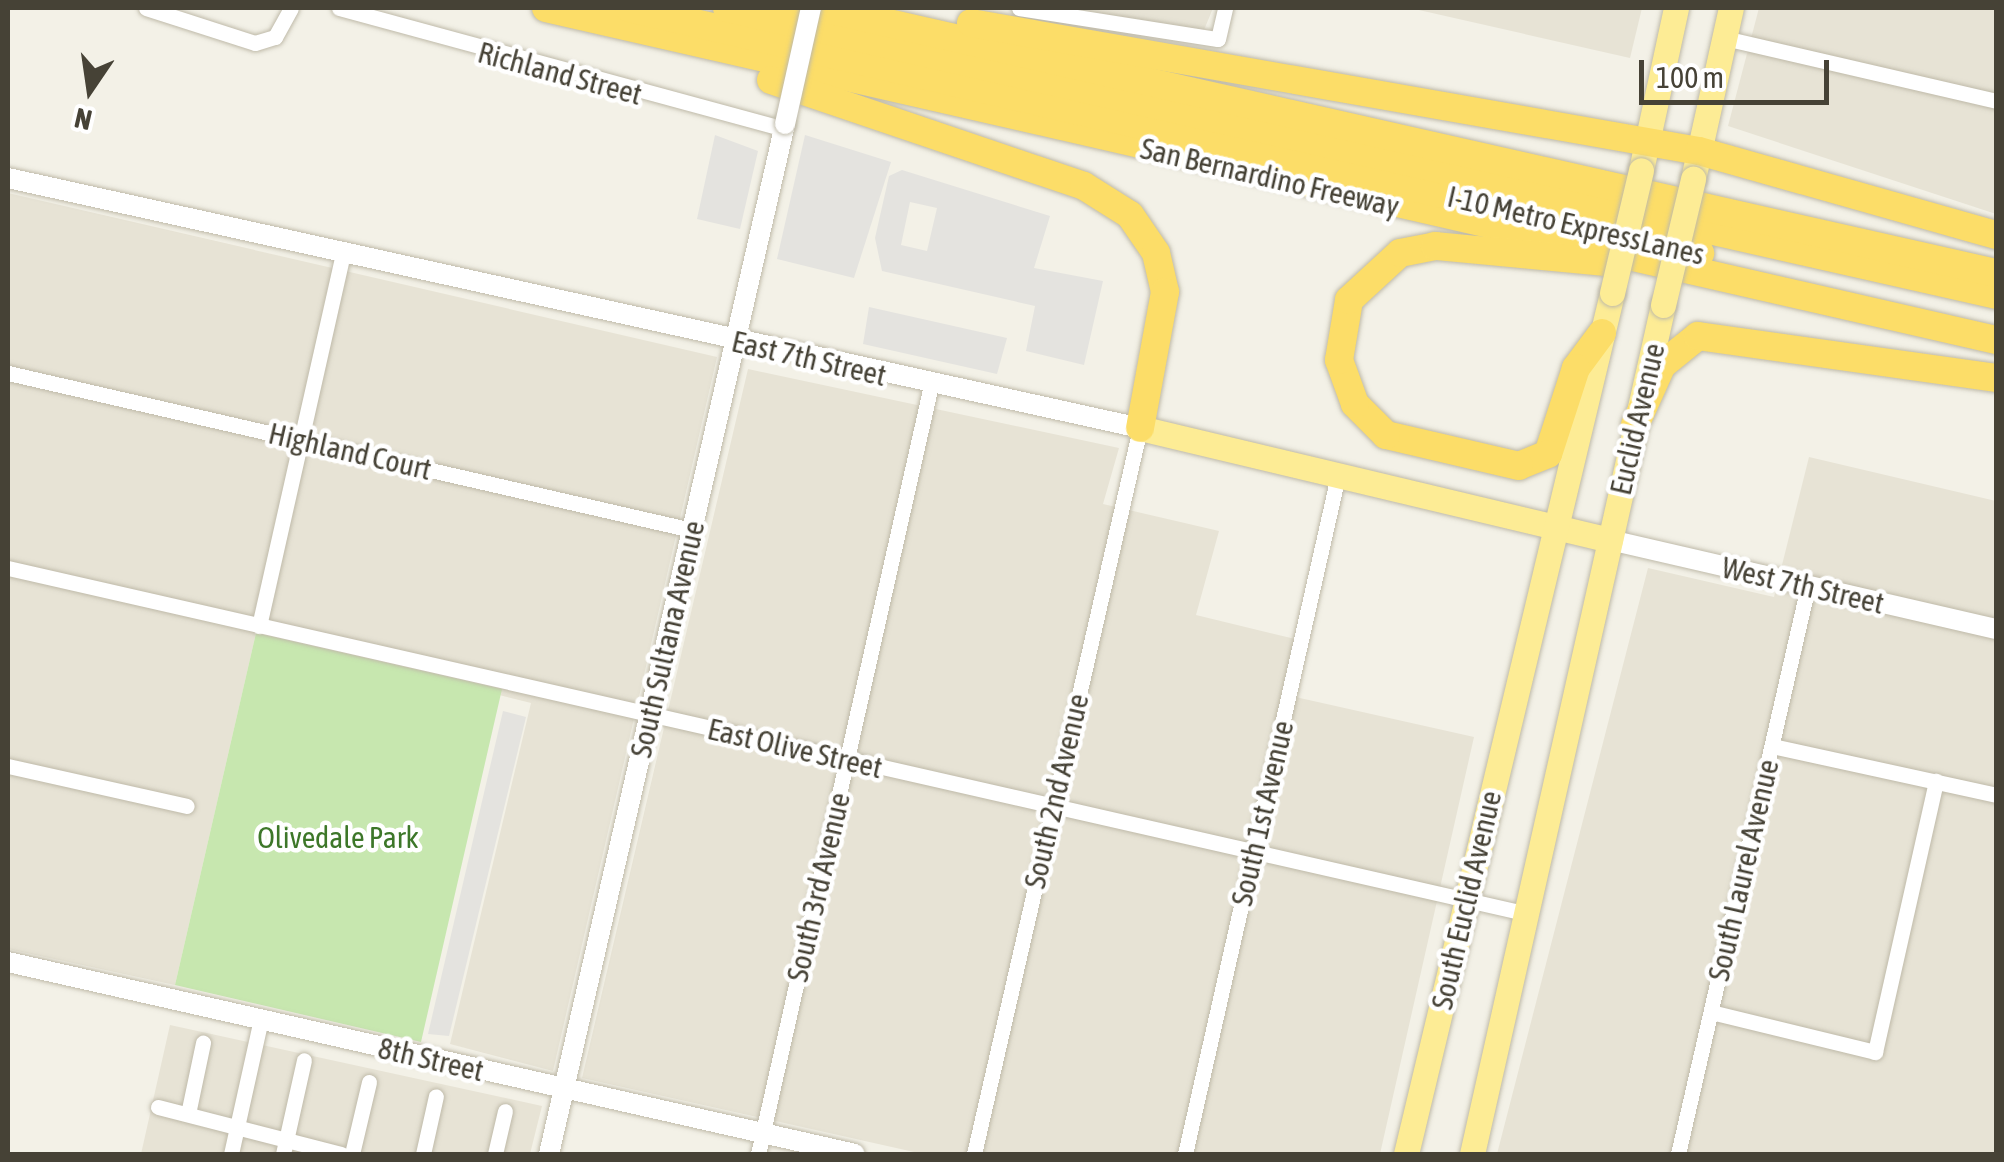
<!DOCTYPE html>
<style>
body{margin:0}
#map{position:relative;width:2004px;height:1162px;overflow:hidden;background:#f3f1e7;font-family:"Asap Condensed",sans-serif}
div>[style]{position:absolute}
.residential>*{inset:0;background:#e7e3d5}
.green>*{inset:0;background:#c7e7af}
.parking>*{inset:0;background:#e4e3df}
.roads{filter:drop-shadow(0 0 2px #bfbaa9) drop-shadow(0 0 2px #bfbaa9)}
.minor>*{height:15px;margin:-7.5px;padding:0 7.5px;transform-origin:7.5px;border-radius:7.5px;background:#fff}
.tertiary>*{height:20px;margin:-10px;padding:0 10px;transform-origin:10px;border-radius:10px;background:#fff}
.primary>*{height:25px;margin:-12.5px;padding:0 12.5px;transform-origin:12.5px;border-radius:12.5px;background:#fdec95}
.motorway>*{height:28px;margin:-14px;padding:0 14px;transform-origin:14px;border-radius:14px;background:#fcdd68}
.bridges{filter:drop-shadow(0 0 2px #bfbaa9) drop-shadow(0 0 2px #bfbaa9)}
.tertiary-bridge>*{height:20px;margin:-10px;padding:0 10px;transform-origin:10px;border-radius:10px;background:#fff}
.primary-bridge>*{height:25px;margin:-12.5px;padding:0 12.5px;transform-origin:12.5px;border-radius:12.5px;background:#fdec95}
span{translate:-50% -50%;white-space:nowrap;text-align:center;line-height:1.15;-webkit-text-stroke:9px #fff;paint-order:stroke}
.street-label{font-size:30px;color:#464236}
.park-label{font-size:30px;color:#3d7729}
.frame{position:absolute;inset:0;border:10px solid #464236;pointer-events:none}
.north{position:absolute;left:40px;top:40px;width:100px;height:100px;-webkit-text-stroke:8px #fff;paint-order:stroke;rotate:193deg;font-size:28px;font-weight:700;line-height:40px;text-align:center;color:#464236}
.north::after{content:'';display:block;margin:auto;width:35px;height:45px;background:#464236;clip-path:polygon(50% 0,100% 100%,50% 72%,0 100%)}
.scale{position:absolute;left:1639px;top:60px;width:190px;height:45px;box-sizing:border-box;border:5px solid #464236;border-top:0;padding-left:12px;font-size:30px;line-height:35px;white-space:nowrap;color:#464236;-webkit-text-stroke:8px #fff;paint-order:stroke}
</style>
<div id="map">
<div class="residential">
<i style="clip-path:polygon(1068px 8px,1213px 8px,1204px 30px)"></i>
<i style="clip-path:polygon(1410px 8px,1642px 8px,1630px 58px)"></i>
<i style="clip-path:polygon(1759px 8px,1996px 8px,1996px 214px,1728px 126px)"></i>
<i style="clip-path:polygon(8px 193px,717px 357px,553px 1071px,450px 1044px,531px 703px,256px 633px,175px 985px,8px 949px)"></i>
<i style="clip-path:polygon(748px 369px,1119px 448px,1103px 504px,1219px 531px,1196px 615px,1295px 639px,1282px 694px,1474px 737px,1380px 1154px,923px 1154px,582px 1078px)"></i>
<i style="clip-path:polygon(1809px 457px,1996px 501px,1996px 1154px,1497px 1154px,1648px 568px,1774px 597px)"></i>
<i style="clip-path:polygon(170px 1025px,542px 1106px,530px 1154px,141px 1154px)"></i>
</div>
<div class="green">
<i style="clip-path:polygon(256px 633px,502px 689px,421px 1042px,175px 985px)"></i>
</div>
<div class="parking">
<i style="clip-path:polygon(715px 135px,758px 151px,740px 229px,697px 219px)"></i>
<i style="clip-path:polygon(805px 135px,891px 162px,854px 278px,777px 259px)"></i>
<i style="clip-path:polygon(evenodd,902px 170px,1050px 216px,1034px 268px,1103px 281px,1084px 365px,1026px 351px,1035px 306px,882px 271px,875px 238px,889px 176px,902px 170px,910px 202px,937px 208px,927px 251px,901px 245px,910px 202px)"></i>
<i style="clip-path:polygon(869px 307px,1007px 338px,997px 374px,863px 344px)"></i>
<i style="clip-path:polygon(503px 711px,526px 717px,449px 1036px,428px 1034px)"></i>
</div>
<div class="roads">
<div class="minor">
<i style="left:146px;top:8px;width:114px;rotate:17.8deg"></i>
<i style="left:255px;top:43px;width:21px;rotate:-17deg"></i>
<i style="left:275px;top:37px;width:33px;rotate:-61deg"></i>
<i style="left:339px;top:8px;width:461px;rotate:15.2deg"></i>
<i style="left:1019px;top:8px;width:201px;rotate:8.9deg"></i>
<i style="left:1218px;top:39px;width:32px;rotate:-77deg"></i>
<i style="left:1724px;top:38px;width:279px;rotate:13deg"></i>
<i style="left:8px;top:373px;width:702px;rotate:12.93deg"></i>
<i style="left:8px;top:568px;width:1555px;rotate:12.82deg"></i>
<i style="left:259px;top:626px;width:382px;rotate:-77.3deg"></i>
<i style="left:1772px;top:746px;width:229px;rotate:12.3deg"></i>
<i style="left:8px;top:766px;width:183px;rotate:12.6deg"></i>
<i style="left:1711px;top:1012px;width:169px;rotate:13.7deg"></i>
<i style="left:1875px;top:1052px;width:278px;rotate:-77.3deg"></i>
<i style="left:158px;top:1107px;width:189px;rotate:14.4deg"></i>
<i style="left:188px;top:1114px;width:73px;rotate:-78.1deg"></i>
<i style="left:231px;top:1154px;width:138px;rotate:-77.5deg"></i>
<i style="left:283px;top:1154px;width:96px;rotate:-77.4deg"></i>
<i style="left:352px;top:1154px;width:74px;rotate:-76.7deg"></i>
<i style="left:423px;top:1154px;width:59px;rotate:-77.4deg"></i>
<i style="left:495px;top:1154px;width:44px;rotate:-76.9deg"></i>
<i style="left:758px;top:1154px;width:788px;rotate:-77.32deg"></i>
<i style="left:974px;top:1154px;width:745px;rotate:-77.12deg"></i>
<i style="left:1185px;top:1154px;width:700px;rotate:-77.29deg"></i>
<i style="left:1678px;top:1154px;width:583px;rotate:-77.11deg"></i>
</div>
<div class="tertiary">
<i style="left:8px;top:178px;width:1159px;rotate:12.45deg"></i>
<i style="left:1610px;top:540px;width:396px;rotate:13deg"></i>
<i style="left:8px;top:962px;width:868px;rotate:12.77deg"></i>
<i style="left:549px;top:1154px;width:1057px;rotate:-77.09deg"></i>
</div>
<div class="primary">
<i style="left:1641px;top:170px;width:166px;rotate:-77.8deg"></i>
<i style="left:1693px;top:179px;width:175px;rotate:-77.5deg"></i>
<i style="left:1140px;top:428px;width:483px;rotate:13.4deg"></i>
<i style="left:1406px;top:1154px;width:885px;rotate:-76.54deg"></i>
<i style="left:1472px;top:1154px;width:870px;rotate:-77.32deg"></i>
</div>
<div class="motorway">
<i style="left:546px;top:8px;width:1488px;rotate:12.9deg"></i>
<i style="left:629px;top:8px;width:1099px;rotate:12.89deg"></i>
<i style="left:727px;top:8px;width:1301px;rotate:12.74deg"></i>
<i style="left:822px;top:8px;width:1204px;rotate:12.72deg"></i>
<i style="left:971px;top:23px;width:739px;rotate:9.97deg"></i>
<i style="left:1699px;top:151px;width:309px;rotate:15.8deg"></i>
<i style="left:771px;top:80px;width:330px;rotate:18.7deg"></i>
<i style="left:1084px;top:186px;width:54px;rotate:32.2deg"></i>
<i style="left:1130px;top:215px;width:46px;rotate:55.6deg"></i>
<i style="left:1156px;top:253px;width:40px;rotate:77deg"></i>
<i style="left:1165px;top:292px;width:138px;rotate:100.4deg"></i>
<i style="left:1602px;top:333px;width:44px;rotate:126.6deg"></i>
<i style="left:1576px;top:368px;width:90px;rotate:108deg"></i>
<i style="left:1548px;top:454px;width:31px;rotate:158deg"></i>
<i style="left:1519px;top:466px;width:137px;rotate:-166.9deg"></i>
<i style="left:1386px;top:435px;width:44px;rotate:-135deg"></i>
<i style="left:1355px;top:404px;width:47px;rotate:-110deg"></i>
<i style="left:1339px;top:360px;width:61px;rotate:-80.5deg"></i>
<i style="left:1349px;top:300px;width:69px;rotate:-42.7deg"></i>
<i style="left:1400px;top:253px;width:36px;rotate:-11deg"></i>
<i style="left:1435px;top:246px;width:171px;rotate:5.4deg"></i>
<i style="left:1635px;top:425px;width:66px;rotate:-65.8deg"></i>
<i style="left:1662px;top:365px;width:46px;rotate:-38.9deg"></i>
<i style="left:1698px;top:336px;width:301px;rotate:8deg"></i>
</div>
</div>
<div class="bridges">
<div class="tertiary-bridge">
<i style="left:785px;top:124px;width:119px;rotate:-77.4deg"></i>
</div>
<div class="primary-bridge">
<i style="left:1612px;top:293px;width:126px;rotate:-76.7deg"></i>
<i style="left:1663px;top:305px;width:130px;rotate:-76.6deg"></i>
</div>
</div>
<div class="street-label">
<span style="left:560px;top:73px;rotate:15deg">Richland Street</span>
<span style="left:1270px;top:177px;rotate:13deg">San Bernardino Freeway</span>
<span style="left:1576px;top:225px;rotate:13deg">I-10 Metro ExpressLanes</span>
<span style="left:809px;top:358px;rotate:13deg">East 7th Street</span>
<span style="left:1637px;top:419px;rotate:-77deg">Euclid Avenue</span>
<span style="left:350px;top:451px;rotate:13deg">Highland Court</span>
<span style="left:1803px;top:585px;rotate:13deg">West 7th Street</span>
<span style="left:667px;top:639px;rotate:-77deg">South Sultana Avenue</span>
<span style="left:795px;top:748px;rotate:13deg">East Olive Street</span>
<span style="left:1056px;top:791px;rotate:-77deg">South 2nd Avenue</span>
<span style="left:1262px;top:813px;rotate:-77deg">South 1st Avenue</span>
<span style="left:1743px;top:870px;rotate:-77deg">South Laurel Avenue</span>
<span style="left:818px;top:887px;rotate:-77deg">South 3rd Avenue</span>
<span style="left:1466px;top:900px;rotate:-77deg">South Euclid Avenue</span>
<span style="left:431px;top:1059px;rotate:13deg">8th Street</span>
</div>
<div class="park-label">
<span style="left:338px;top:837px">Olivedale Park</span>
</div>
<div class="frame"></div>
<div class="north">N</div>
<div class="scale">100 m</div>
</div>
